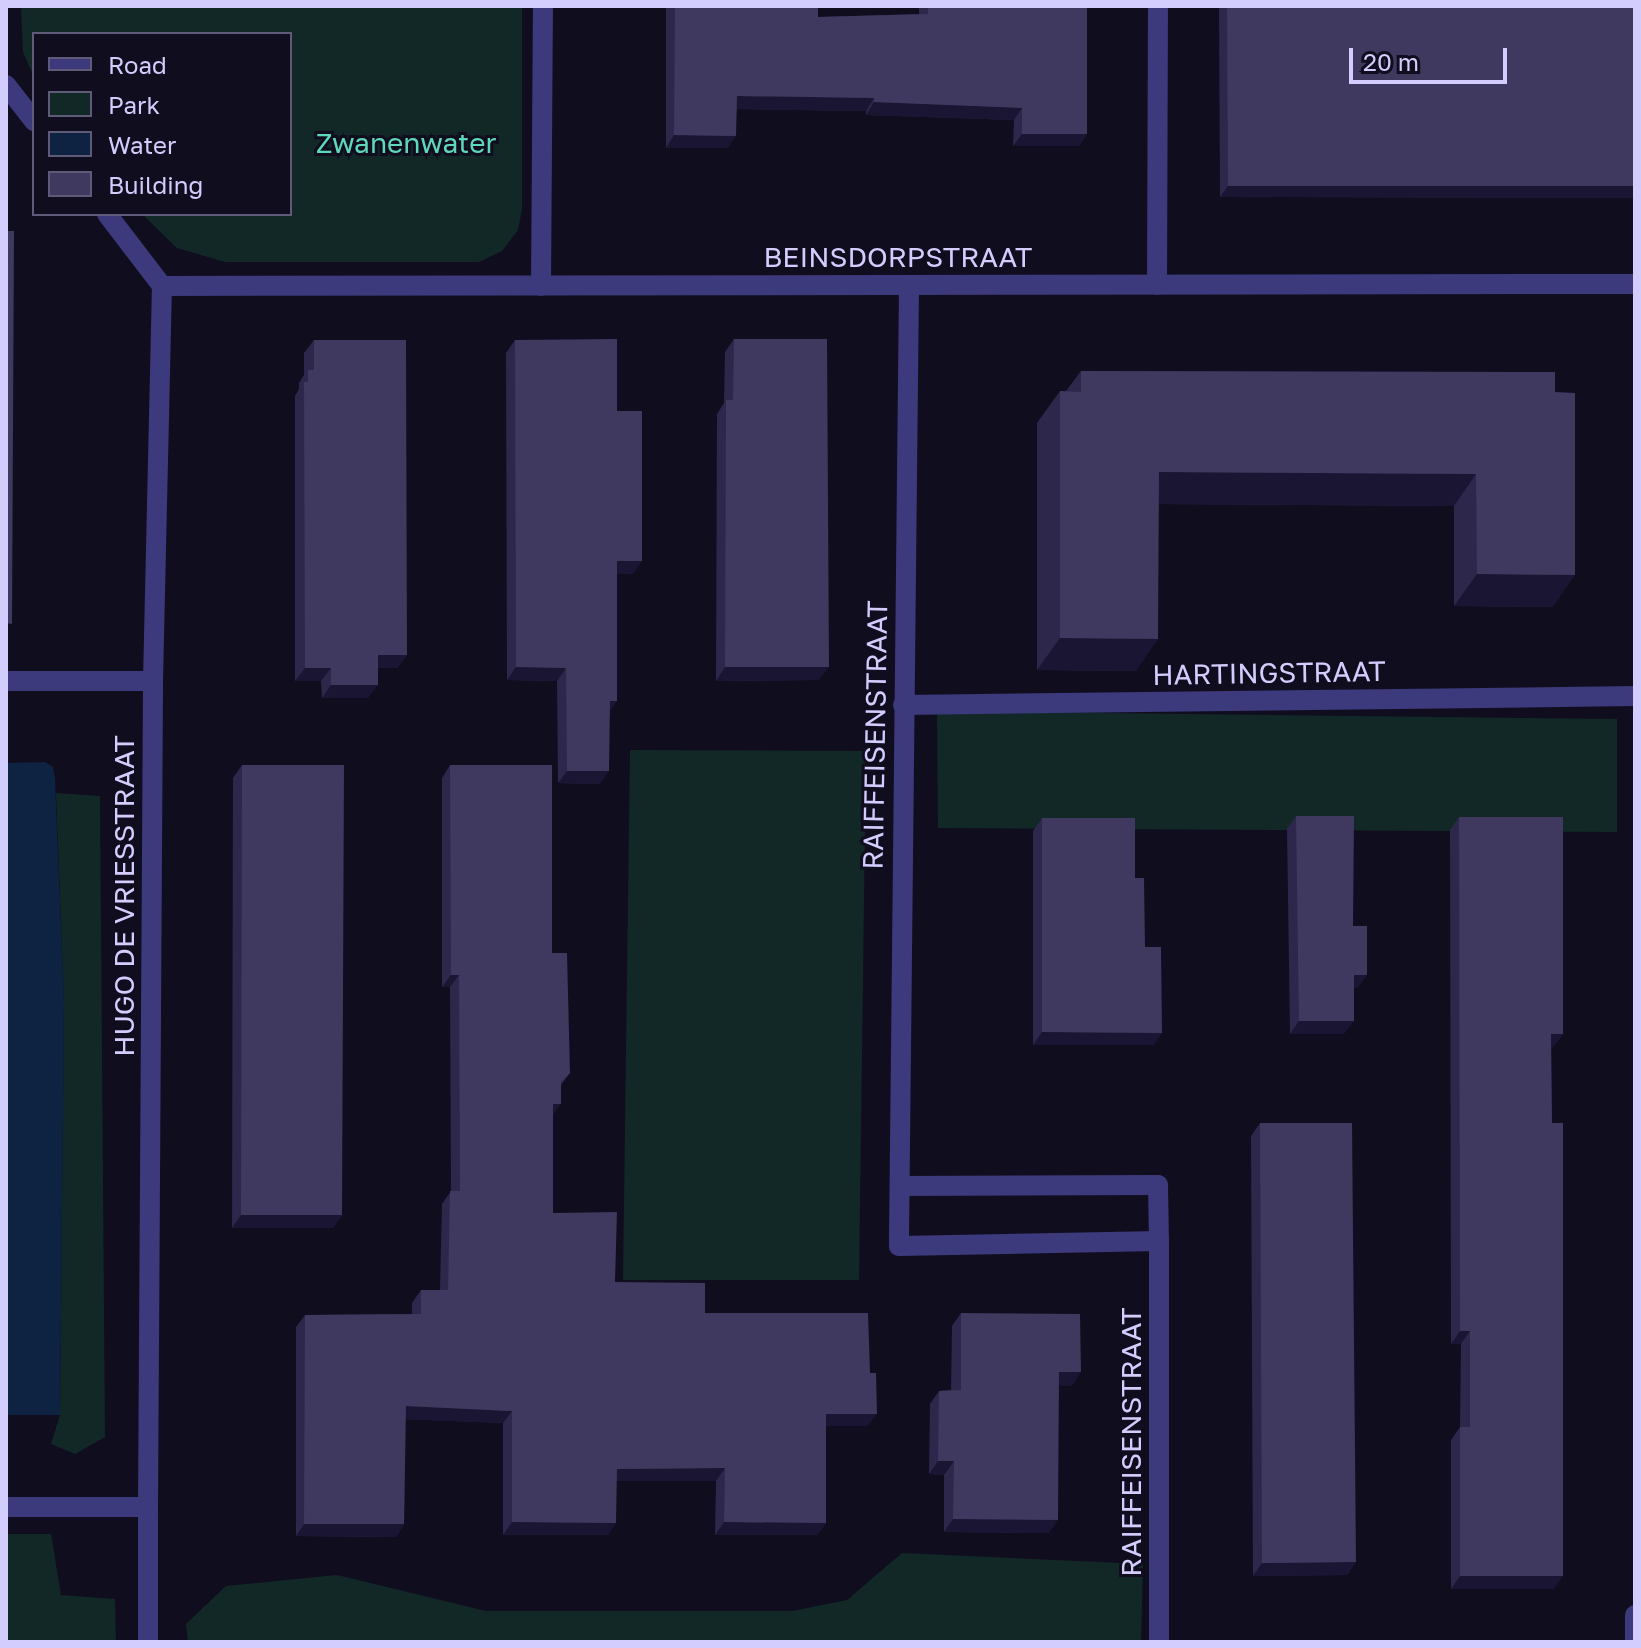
<!DOCTYPE html>
<style>
body{margin:0}
#map{position:relative;width:1641px;height:1648px;overflow:hidden;background:#100d1f;font-family:"Golos Text",sans-serif}
div>[style]{position:absolute}
.green>*{inset:0;background:#112827}
.water>*{inset:0;background:#0e2242}
.minor>*{height:20px;margin:-10px;padding:0 10px;transform-origin:10px;border-radius:10px;background:#3c3a7c}
.wall>*{inset:0;background:#2d274c}
.shaded-wall>*{inset:0;background:#1a1532}
.building>*{inset:0;background:#3f385f}
span{translate:-50% -50%;white-space:nowrap;text-align:center;line-height:1.15;-webkit-text-stroke:6px #100d1f;paint-order:stroke}
.park-label{font-size:28px;color:#5dd9b9}
.street-label{font-size:28px;color:#d2cdfd}
.frame{position:absolute;inset:0;border:8px solid #d2cdfd;pointer-events:none}
.legend{position:absolute;left:32px;top:32px;width:260px;height:184px;box-sizing:border-box;background:#100d1f;border:2px solid #5e5a78;margin:0;padding:10px 14px;list-style:none;font-size:24px;color:#d2cdfd}
.legend li{display:flex;align-items:center;gap:16px;height:40px}
.legend b{width:40px;border:2px solid #5e5a78}
.scale{position:absolute;left:1349px;top:48px;width:158px;height:36px;box-sizing:border-box;border:4px solid #d2cdfd;border-top:0;padding-left:10px;font-size:24px;line-height:28px;white-space:nowrap;color:#d2cdfd;-webkit-text-stroke:6px #100d1f;paint-order:stroke}
</style>
<div id="map">
<div class="green">
<i style="clip-path:polygon(21px 6px,522px 6px,522px 209px,518px 230px,502px 251px,479px 262px,225px 262px,177px 248px,142px 214px,290px 214px,290px 34px,34px 34px,34px 77px,23px 52px)"></i>
<i style="clip-path:polygon(937px 711px,1617px 719px,1617px 832px,938px 828px)"></i>
<i style="clip-path:polygon(630px 750px,866px 751px,859px 1280px,623px 1280px)"></i>
<i style="clip-path:polygon(56px 793px,100px 796px,105px 1437px,75px 1454px,51px 1444px,60px 1415px,64px 1002px)"></i>
<i style="clip-path:polygon(6px 1534px,51px 1534px,61px 1595px,115px 1599px,116px 1642px,6px 1642px)"></i>
<i style="clip-path:polygon(902px 1553px,1143px 1564px,1141px 1642px,188px 1642px,186px 1624px,226px 1586px,337px 1575px,486px 1611px,792px 1611px,847px 1600px)"></i>
</div>
<div class="water">
<i style="clip-path:polygon(45px 762px,53px 767px,55px 778px,64px 1002px,60px 1415px,6px 1415px,6px 763px)"></i>
</div>
<div class="minor">
<i style="left:6px;top:85px;width:46px;rotate:52.1deg"></i>
<i style="left:107px;top:214px;width:91px;rotate:52.6deg"></i>
<i style="left:909px;top:285px;width:961px;rotate:90.6deg"></i>
<i style="left:899px;top:1246px;width:260px;rotate:-1.1deg"></i>
<i style="left:1159px;top:1241px;width:401px;rotate:90deg"></i>
<i style="left:1157px;top:285px;width:279px;rotate:-89.8deg"></i>
<i style="left:162px;top:286px;width:1473px;rotate:-0.08deg"></i>
<i style="left:541px;top:286px;width:280px;rotate:-89.6deg"></i>
<i style="left:6px;top:681px;width:147px"></i>
<i style="left:903px;top:705px;width:732px;rotate:-0.7deg"></i>
<i style="left:900px;top:1186px;width:258px;rotate:-0.2deg"></i>
<i style="left:1158px;top:1185px;width:56px;rotate:89deg"></i>
<i style="left:6px;top:1507px;width:142px"></i>
<i style="left:148px;top:1507px;width:135px;rotate:90deg"></i>
<i style="left:148px;top:1507px;width:826px;rotate:-89.65deg"></i>
<i style="left:153px;top:681px;width:395px;rotate:-88.7deg"></i>
<i style="left:1635px;top:1642px;width:27px;rotate:-90deg"></i>
</div>
<div class="wall">
<i style="clip-path:polygon(666px 6px,818px 6px,818px 17px,919px 14px,919px 6px,1087px 6px,1087px 134px,1079px 146px,1013px 146px,1014px 120px,866px 115px,866px 111px,737px 109px,728px 148px,666px 148px)"></i>
<i style="clip-path:polygon(1219px 6px,1635px 6px,1635px 198px,1220px 197px)"></i>
<i style="clip-path:polygon(734px 339px,819px 680px,716px 681px,717px 414px,724px 403px,725px 352px)"></i>
<i style="clip-path:polygon(314px 340px,407px 655px,397px 668px,378px 668px,368px 698px,322px 698px,321px 681px,295px 681px,295px 396px,299px 389px,299px 383px,304px 375px,304px 353px)"></i>
<i style="clip-path:polygon(515px 340px,617px 411px,633px 574px,617px 574px,610px 711px,600px 784px,558px 783px,557px 681px,507px 680px,506px 353px)"></i>
<i style="clip-path:polygon(1081px 371px,1555px 372px,1553px 607px,1454px 606px,1454px 506px,1159px 504px,1136px 671px,1037px 670px,1037px 423px,1060px 391px,1066px 391px)"></i>
<i style="clip-path:polygon(242px 765px,342px 1215px,333px 1228px,232px 1228px,233px 778px)"></i>
<i style="clip-path:polygon(450px 765px,552px 953px,570px 1073px,561px 1085px,553px 1115px,553px 1213px,615px 1282px,705px 1313px,868px 1426px,826px 1426px,826px 1523px,817px 1535px,715px 1535px,716px 1481px,616px 1481px,608px 1535px,503px 1535px,503px 1423px,405px 1419px,404px 1524px,396px 1537px,296px 1536px,296px 1327px,305px 1315px,412px 1314px,412px 1303px,421px 1290px,440px 1290px,442px 1204px,451px 1191px,450px 987px,442px 987px,442px 778px)"></i>
<i style="clip-path:polygon(1296px 816px,1353px 926px,1358px 988px,1354px 988px,1344px 1034px,1290px 1034px,1287px 829px)"></i>
<i style="clip-path:polygon(1459px 817px,1563px 1034px,1553px 1047px,1551px 1047px,1554px 1589px,1451px 1589px,1451px 1440px,1460px 1427px,1461px 1344px,1451px 1344px,1450px 830px)"></i>
<i style="clip-path:polygon(1042px 818px,1135px 878px,1145px 947px,1162px 1033px,1153px 1045px,1033px 1045px,1033px 831px)"></i>
<i style="clip-path:polygon(1260px 1123px,1356px 1562px,1347px 1575px,1253px 1576px,1251px 1136px)"></i>
<i style="clip-path:polygon(961px 1313px,1072px 1386px,1059px 1385px,1049px 1533px,944px 1532px,944px 1475px,929px 1474px,930px 1404px,939px 1391px,951px 1390px,952px 1326px)"></i>
</div>
<div class="shaded-wall">
<i style="clip-path:polygon(737px 96px,874px 98px,866px 111px,728px 109px)"></i>
<i style="clip-path:polygon(874px 102px,1022px 108px,1014px 120px,866px 115px)"></i>
<i style="clip-path:polygon(1022px 134px,1087px 134px,1079px 146px,1013px 146px)"></i>
<i style="clip-path:polygon(674px 135px,736px 136px,728px 148px,666px 148px)"></i>
<i style="clip-path:polygon(1228px 186px,1635px 186px,1635px 198px,1220px 197px)"></i>
<i style="clip-path:polygon(1159px 472px,1476px 474px,1454px 506px,1137px 504px)"></i>
<i style="clip-path:polygon(617px 561px,642px 561px,633px 574px,608px 574px)"></i>
<i style="clip-path:polygon(1477px 574px,1575px 575px,1553px 607px,1454px 606px)"></i>
<i style="clip-path:polygon(1060px 638px,1158px 639px,1136px 671px,1037px 670px)"></i>
<i style="clip-path:polygon(378px 655px,407px 655px,397px 668px,368px 668px)"></i>
<i style="clip-path:polygon(516px 667px,566px 668px,557px 681px,507px 680px)"></i>
<i style="clip-path:polygon(725px 667px,829px 667px,819px 680px,716px 681px)"></i>
<i style="clip-path:polygon(305px 668px,331px 668px,321px 681px,295px 681px)"></i>
<i style="clip-path:polygon(331px 685px,378px 685px,368px 698px,322px 698px)"></i>
<i style="clip-path:polygon(610px 701px,617px 701px,608px 714px)"></i>
<i style="clip-path:polygon(567px 771px,609px 771px,600px 784px,558px 783px)"></i>
<i style="clip-path:polygon(451px 975px,459px 975px,450px 987px,442px 987px)"></i>
<i style="clip-path:polygon(1354px 975px,1367px 975px,1358px 988px,1345px 988px)"></i>
<i style="clip-path:polygon(1299px 1021px,1354px 1021px,1344px 1034px,1290px 1034px)"></i>
<i style="clip-path:polygon(1042px 1032px,1162px 1033px,1153px 1045px,1033px 1045px)"></i>
<i style="clip-path:polygon(1551px 1034px,1563px 1034px,1553px 1047px,1542px 1047px)"></i>
<i style="clip-path:polygon(553px 1104px,561px 1104px,552px 1116px)"></i>
<i style="clip-path:polygon(241px 1215px,342px 1215px,333px 1228px,232px 1228px)"></i>
<i style="clip-path:polygon(1460px 1331px,1470px 1331px,1461px 1344px,1451px 1344px)"></i>
<i style="clip-path:polygon(1059px 1372px,1081px 1372px,1072px 1386px,1050px 1385px)"></i>
<i style="clip-path:polygon(406px 1406px,512px 1411px,503px 1423px,397px 1419px)"></i>
<i style="clip-path:polygon(826px 1414px,877px 1414px,868px 1426px,818px 1426px)"></i>
<i style="clip-path:polygon(938px 1461px,954px 1461px,944px 1475px,929px 1474px)"></i>
<i style="clip-path:polygon(725px 1468px,716px 1481px,608px 1481px,617px 1469px)"></i>
<i style="clip-path:polygon(953px 1519px,1058px 1520px,1049px 1533px,944px 1532px)"></i>
<i style="clip-path:polygon(512px 1522px,616px 1523px,608px 1535px,503px 1535px)"></i>
<i style="clip-path:polygon(724px 1522px,826px 1523px,817px 1535px,715px 1535px)"></i>
<i style="clip-path:polygon(304px 1524px,404px 1524px,396px 1537px,296px 1536px)"></i>
<i style="clip-path:polygon(1356px 1562px,1347px 1575px,1253px 1576px,1262px 1563px)"></i>
<i style="clip-path:polygon(1460px 1576px,1563px 1576px,1554px 1589px,1451px 1589px)"></i>
</div>
<div class="building">
<i style="clip-path:polygon(675px 6px,818px 6px,818px 17px,928px 14px,928px 6px,1087px 6px,1087px 134px,1022px 134px,1022px 108px,874px 102px,874px 98px,737px 96px,736px 136px,674px 135px)"></i>
<i style="clip-path:polygon(1227px 6px,1635px 6px,1635px 186px,1228px 186px)"></i>
<i style="clip-path:polygon(6px 231px,14px 231px,12px 624px,6px 623px)"></i>
<i style="clip-path:polygon(617px 339px,617px 411px,642px 411px,642px 561px,617px 561px,617px 701px,610px 701px,609px 771px,567px 771px,566px 668px,516px 667px,515px 340px)"></i>
<i style="clip-path:polygon(734px 339px,827px 339px,829px 667px,725px 667px,726px 400px,733px 400px)"></i>
<i style="clip-path:polygon(314px 340px,406px 340px,407px 655px,378px 655px,378px 685px,331px 685px,331px 668px,305px 668px,304px 382px,308px 382px,308px 370px,314px 370px)"></i>
<i style="clip-path:polygon(1081px 371px,1555px 372px,1555px 392px,1575px 393px,1575px 575px,1477px 574px,1476px 474px,1159px 472px,1158px 639px,1060px 638px,1060px 391px,1081px 392px)"></i>
<i style="clip-path:polygon(242px 765px,344px 765px,342px 1215px,241px 1215px)"></i>
<i style="clip-path:polygon(450px 765px,552px 765px,552px 953px,567px 953px,570px 1073px,561px 1082px,561px 1104px,553px 1104px,553px 1213px,617px 1212px,615px 1282px,705px 1283px,705px 1313px,868px 1313px,870px 1373px,876px 1373px,877px 1414px,826px 1414px,826px 1523px,724px 1522px,725px 1468px,617px 1469px,616px 1523px,512px 1522px,512px 1411px,406px 1406px,404px 1524px,304px 1524px,305px 1315px,421px 1314px,421px 1290px,448px 1290px,450px 1191px,460px 1191px,459px 975px,451px 975px)"></i>
<i style="clip-path:polygon(1296px 816px,1354px 816px,1353px 926px,1367px 926px,1367px 975px,1354px 975px,1354px 1021px,1299px 1021px)"></i>
<i style="clip-path:polygon(1459px 817px,1563px 817px,1563px 1034px,1551px 1034px,1552px 1123px,1563px 1123px,1563px 1576px,1460px 1576px,1460px 1427px,1470px 1427px,1470px 1331px,1460px 1331px)"></i>
<i style="clip-path:polygon(1042px 818px,1135px 818px,1135px 878px,1144px 878px,1145px 947px,1161px 947px,1162px 1033px,1042px 1032px)"></i>
<i style="clip-path:polygon(1260px 1123px,1352px 1123px,1356px 1562px,1262px 1563px)"></i>
<i style="clip-path:polygon(961px 1313px,1080px 1314px,1081px 1372px,1059px 1372px,1058px 1520px,953px 1519px,954px 1461px,938px 1461px,939px 1391px,961px 1390px)"></i>
</div>
<div class="park-label">
<span style="left:406px;top:143px">Zwanenwater</span>
</div>
<div class="street-label">
<span style="left:898px;top:257px">BEINSDORPSTRAAT</span>
<span style="left:1269px;top:673px;rotate:-1deg">HARTINGSTRAAT</span>
<span style="left:875px;top:735px;rotate:-89deg">RAIFFEISENSTRAAT</span>
<span style="left:124px;top:896px;rotate:-90deg">HUGO DE VRIESSTRAAT</span>
<span style="left:1131px;top:1442px;rotate:-90deg">RAIFFEISENSTRAAT</span>
</div>
<div class="frame"></div>
<ul class="legend">
<li><b style="height:10px;background:#3c3a7c"></b>Road</li>
<li><b style="height:22px;background:#112827"></b>Park</li>
<li><b style="height:22px;background:#0e2242"></b>Water</li>
<li><b style="height:22px;background:#3f385f"></b>Building</li>
</ul>
<div class="scale">20 m</div>
</div>
